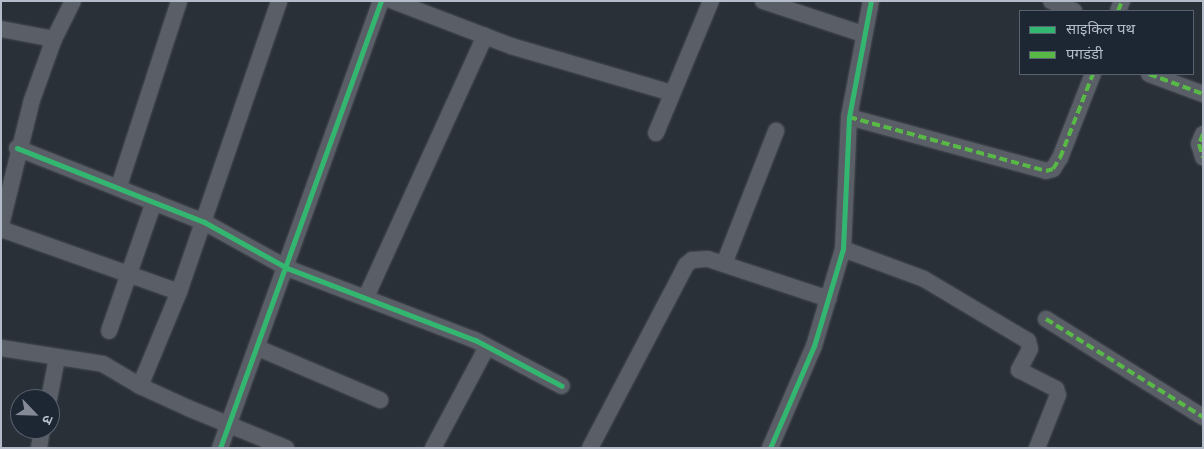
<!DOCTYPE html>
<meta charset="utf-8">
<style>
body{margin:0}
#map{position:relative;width:1204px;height:449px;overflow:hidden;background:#2a3038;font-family:Montserrat,"Noto Sans Devanagari",sans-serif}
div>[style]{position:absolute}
.roads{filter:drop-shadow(0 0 1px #484c53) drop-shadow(0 0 1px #484c53)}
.minor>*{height:16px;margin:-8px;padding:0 8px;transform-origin:8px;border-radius:8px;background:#5a5e66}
.quiet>*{height:4px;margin-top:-2px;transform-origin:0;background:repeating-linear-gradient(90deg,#58b947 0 8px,transparent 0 12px)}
.cycleway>*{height:5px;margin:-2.5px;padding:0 2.5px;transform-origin:2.5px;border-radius:2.5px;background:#33b770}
span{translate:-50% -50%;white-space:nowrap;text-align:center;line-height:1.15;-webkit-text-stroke:5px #1d2633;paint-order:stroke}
.frame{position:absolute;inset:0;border:2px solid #b4bcc9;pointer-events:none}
.legend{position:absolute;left:1019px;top:10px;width:175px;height:65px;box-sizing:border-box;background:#1d2633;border:1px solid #59626f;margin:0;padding:6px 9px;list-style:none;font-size:15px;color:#b4bcc9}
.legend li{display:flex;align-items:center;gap:10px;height:25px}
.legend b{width:25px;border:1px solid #59626f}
.north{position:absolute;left:10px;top:389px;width:50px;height:50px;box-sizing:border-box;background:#1d2633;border:1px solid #59626f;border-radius:50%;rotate:114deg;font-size:14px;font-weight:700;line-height:20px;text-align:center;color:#b4bcc9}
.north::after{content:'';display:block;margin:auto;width:18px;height:22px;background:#848b96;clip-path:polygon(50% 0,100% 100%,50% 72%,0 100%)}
</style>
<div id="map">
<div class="roads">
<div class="minor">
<i style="left:393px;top:1px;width:126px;rotate:20.9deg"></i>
<i style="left:511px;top:46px;width:168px;rotate:16.3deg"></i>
<i style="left:763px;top:1px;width:105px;rotate:18.3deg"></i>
<i style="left:1051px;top:1px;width:25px;rotate:23deg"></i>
<i style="left:1118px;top:11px;width:11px;rotate:-68deg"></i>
<i style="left:1px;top:29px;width:54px;rotate:10.7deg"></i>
<i style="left:1149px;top:74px;width:58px;rotate:20.3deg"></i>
<i style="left:849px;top:117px;width:204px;rotate:15.3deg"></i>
<i style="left:1046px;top:171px;width:7px;rotate:-16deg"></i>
<i style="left:1053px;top:169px;width:13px;rotate:-58deg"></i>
<i style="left:1060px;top:158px;width:90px;rotate:-68.6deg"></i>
<i style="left:656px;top:133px;width:143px;rotate:-67.4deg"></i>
<i style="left:1203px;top:134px;width:11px;rotate:112deg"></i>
<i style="left:1199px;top:144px;width:14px;rotate:73deg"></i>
<i style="left:17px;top:148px;width:201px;rotate:21.6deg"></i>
<i style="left:204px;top:222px;width:95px;rotate:29deg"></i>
<i style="left:287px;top:268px;width:201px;rotate:21deg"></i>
<i style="left:475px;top:340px;width:98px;rotate:27.9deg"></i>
<i style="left:119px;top:186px;width:194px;rotate:-72deg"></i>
<i style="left:1px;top:225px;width:129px;rotate:-76.1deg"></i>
<i style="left:32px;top:100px;width:65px;rotate:-70.2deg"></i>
<i style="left:54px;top:39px;width:42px;rotate:-63.4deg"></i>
<i style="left:1px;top:229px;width:189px;rotate:19.5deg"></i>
<i style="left:843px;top:249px;width:86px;rotate:20.3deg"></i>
<i style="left:924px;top:279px;width:121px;rotate:30.8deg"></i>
<i style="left:1028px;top:341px;width:8px;rotate:76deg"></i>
<i style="left:1030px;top:349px;width:24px;rotate:118deg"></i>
<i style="left:1019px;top:370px;width:42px;rotate:27.2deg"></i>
<i style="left:1056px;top:389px;width:6px;rotate:72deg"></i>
<i style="left:1058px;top:395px;width:57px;rotate:111.6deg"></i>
<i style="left:724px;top:264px;width:143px;rotate:-68.6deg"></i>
<i style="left:366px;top:297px;width:287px;rotate:-65.5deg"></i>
<i style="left:1046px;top:319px;width:185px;rotate:32deg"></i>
<i style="left:109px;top:331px;width:137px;rotate:-70.8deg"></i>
<i style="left:1px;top:348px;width:103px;rotate:8.9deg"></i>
<i style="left:103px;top:364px;width:43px;rotate:30.7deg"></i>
<i style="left:140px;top:386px;width:53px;rotate:24.6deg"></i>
<i style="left:188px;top:408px;width:106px;rotate:22.2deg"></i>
<i style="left:258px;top:348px;width:133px;rotate:23.1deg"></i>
<i style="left:140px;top:386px;width:102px;rotate:-67.5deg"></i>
<i style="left:179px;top:292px;width:308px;rotate:-71deg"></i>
<i style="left:49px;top:399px;width:42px;rotate:-79deg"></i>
<i style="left:39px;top:448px;width:19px;rotate:-81deg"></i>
<i style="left:220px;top:448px;width:475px;rotate:-70.2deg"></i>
<i style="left:433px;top:448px;width:115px;rotate:-61.9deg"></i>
<i style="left:590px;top:448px;width:207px;rotate:-62.3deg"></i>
<i style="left:686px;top:265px;width:8px;rotate:-40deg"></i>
<i style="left:692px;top:260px;width:16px;rotate:-4deg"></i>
<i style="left:708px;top:259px;width:127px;rotate:18.3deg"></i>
<i style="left:770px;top:448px;width:111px;rotate:-66.7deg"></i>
<i style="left:814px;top:346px;width:101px;rotate:-73.4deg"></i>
<i style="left:843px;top:249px;width:132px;rotate:-87.4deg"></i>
<i style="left:849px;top:117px;width:118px;rotate:-79.3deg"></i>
</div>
</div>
<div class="quiet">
<i style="left:1118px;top:11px;width:11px;rotate:-68deg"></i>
<i style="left:1149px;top:74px;width:58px;rotate:20.3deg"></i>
<i style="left:849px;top:117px;width:204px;rotate:15.3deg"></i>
<i style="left:1046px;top:171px;width:7px;rotate:-16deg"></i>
<i style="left:1053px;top:169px;width:13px;rotate:-58deg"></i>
<i style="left:1060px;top:158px;width:90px;rotate:-68.6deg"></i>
<i style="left:1203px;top:134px;width:11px;rotate:112deg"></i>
<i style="left:1199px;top:144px;width:14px;rotate:73deg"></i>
<i style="left:1046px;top:319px;width:185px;rotate:32deg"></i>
</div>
<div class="cycleway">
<i style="left:17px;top:148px;width:201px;rotate:21.6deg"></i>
<i style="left:204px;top:222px;width:95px;rotate:29deg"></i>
<i style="left:287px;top:268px;width:201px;rotate:21deg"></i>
<i style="left:475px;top:340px;width:98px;rotate:27.9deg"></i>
<i style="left:220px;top:448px;width:475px;rotate:-70.2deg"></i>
<i style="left:770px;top:448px;width:111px;rotate:-66.7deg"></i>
<i style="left:814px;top:346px;width:101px;rotate:-73.4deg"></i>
<i style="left:843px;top:249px;width:132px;rotate:-87.4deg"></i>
<i style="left:849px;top:117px;width:118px;rotate:-79.3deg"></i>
</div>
<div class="frame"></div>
<ul class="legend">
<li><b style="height:6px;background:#33b770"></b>साइकिल पथ</li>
<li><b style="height:6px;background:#58b947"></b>पगडंडी</li>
</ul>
<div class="north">उ</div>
</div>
